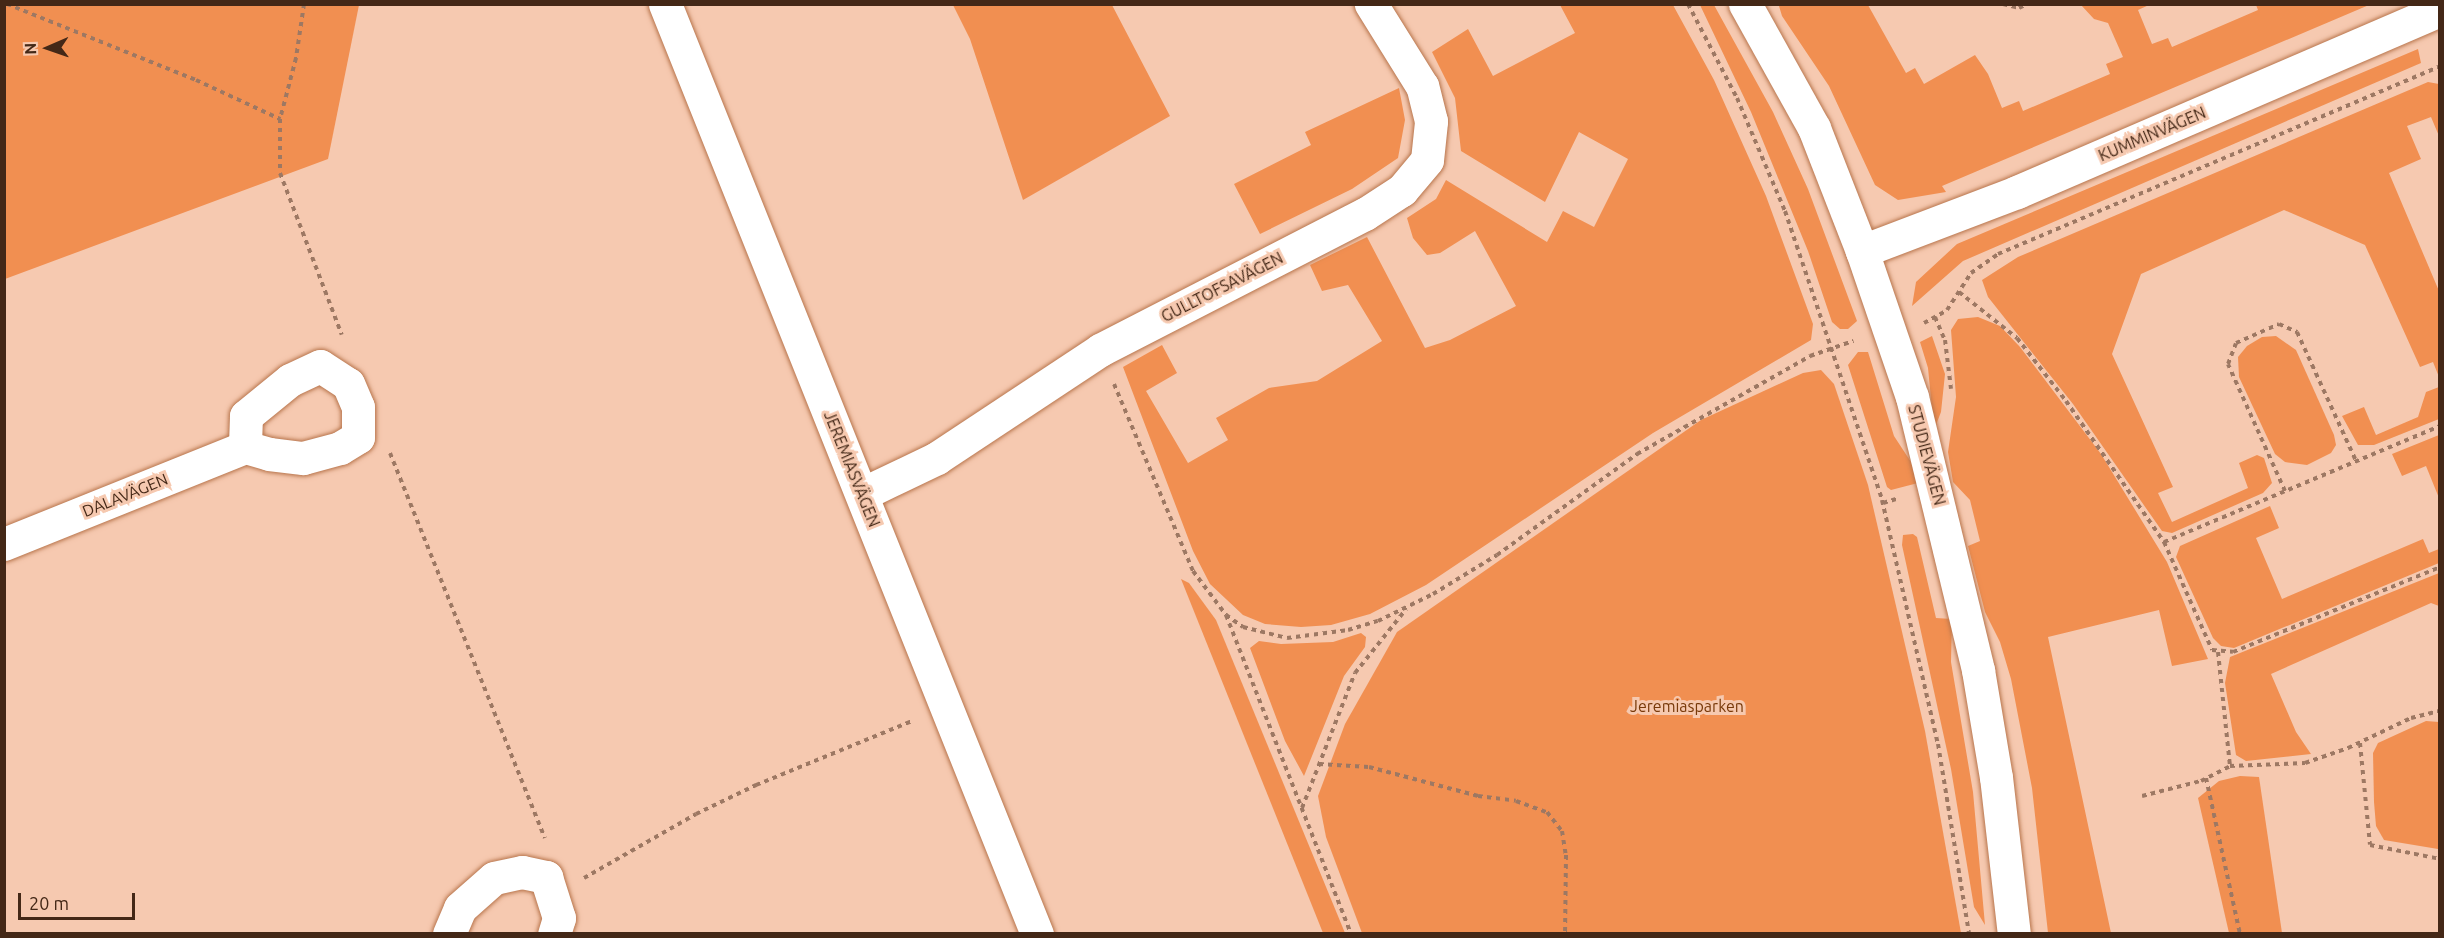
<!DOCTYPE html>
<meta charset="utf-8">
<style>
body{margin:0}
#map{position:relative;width:2444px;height:938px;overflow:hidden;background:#f6c9b0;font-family:Ubuntu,sans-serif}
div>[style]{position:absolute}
.green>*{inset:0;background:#f18f51}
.path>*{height:4px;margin-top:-2px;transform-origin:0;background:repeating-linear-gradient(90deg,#9d7863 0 4.5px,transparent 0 9px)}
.roads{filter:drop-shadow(0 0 2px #b8754c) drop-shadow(0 0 2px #b8754c)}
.street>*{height:33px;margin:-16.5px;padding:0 16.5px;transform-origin:16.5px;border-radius:16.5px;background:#fff}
.secondary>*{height:33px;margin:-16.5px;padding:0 16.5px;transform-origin:16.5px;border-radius:16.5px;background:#fff}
span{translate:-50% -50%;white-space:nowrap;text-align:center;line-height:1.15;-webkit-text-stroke:6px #f6c9b0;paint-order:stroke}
.street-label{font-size:16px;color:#442817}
.park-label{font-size:16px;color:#783909}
.frame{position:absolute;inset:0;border:6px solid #442817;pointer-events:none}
.north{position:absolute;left:18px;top:18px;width:60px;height:60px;-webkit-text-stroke:4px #f6c9b0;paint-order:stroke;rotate:268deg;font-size:16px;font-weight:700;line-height:24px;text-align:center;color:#442817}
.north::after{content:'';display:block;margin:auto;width:21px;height:27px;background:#442817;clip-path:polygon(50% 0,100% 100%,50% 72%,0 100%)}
.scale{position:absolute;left:18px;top:893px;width:117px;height:27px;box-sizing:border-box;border:3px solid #442817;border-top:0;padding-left:8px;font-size:18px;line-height:21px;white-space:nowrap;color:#442817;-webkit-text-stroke:4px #f6c9b0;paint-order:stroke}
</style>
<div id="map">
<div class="green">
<i style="clip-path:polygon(4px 5px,359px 5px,328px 159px,5px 279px)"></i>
<i style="clip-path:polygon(953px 5px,1112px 5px,1170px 116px,1023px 200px,970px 39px)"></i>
<i style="clip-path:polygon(1560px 5px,1673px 5px,1714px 80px,1766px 196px,1813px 324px,1811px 340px,1653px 433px,1426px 585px,1370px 614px,1331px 625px,1301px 627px,1265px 624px,1243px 615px,1210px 584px,1193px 551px,1123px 367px,1162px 345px,1177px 373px,1146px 391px,1188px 463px,1228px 440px,1216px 418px,1269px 388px,1317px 381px,1382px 341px,1348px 285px,1322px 291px,1310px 265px,1367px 237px,1425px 348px,1450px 340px,1516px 306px,1475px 231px,1440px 253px,1427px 255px,1413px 238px,1407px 218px,1436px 199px,1446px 180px,1547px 242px,1563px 211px,1594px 227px,1628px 159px,1579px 132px,1545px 202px,1461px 151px,1455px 98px,1432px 52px,1468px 29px,1493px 76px,1575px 33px)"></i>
<i style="clip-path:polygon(1700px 5px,1714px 5px,1773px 112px,1808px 189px,1857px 321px,1848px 329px,1840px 329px,1832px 322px,1808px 251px,1751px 112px)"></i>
<i style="clip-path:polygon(2313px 5px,2369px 5px,1942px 186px,1946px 192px,1898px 200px,1875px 185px,1829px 86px,1782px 16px,1779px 6px,1868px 5px,1906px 73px,1915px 68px,1924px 84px,1975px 55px,1988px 74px,2002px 108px,2019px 101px,2023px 111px,2110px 74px,2106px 64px,2123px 57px,2108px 23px,2094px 19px,2081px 5px,2149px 5px,2138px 10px,2152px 44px,2168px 38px,2172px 47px,2258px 10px,2256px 5px)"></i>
<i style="clip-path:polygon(2418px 49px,2421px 63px,1963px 261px,1912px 306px,1916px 282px,1957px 244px)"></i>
<i style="clip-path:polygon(2428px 82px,2439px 84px,2439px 136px,2431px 117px,2407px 126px,2421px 159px,2389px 173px,2439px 291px,2439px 377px,2433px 362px,2420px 367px,2365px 245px,2284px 210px,2141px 274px,2112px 354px,2173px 487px,2158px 493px,2172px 522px,2248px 488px,2239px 463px,2257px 455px,2264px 458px,2272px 483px,2263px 493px,2172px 533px,2162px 531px,2073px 404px,1988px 297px,1982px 280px,2018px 257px)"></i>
<i style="clip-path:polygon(1399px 88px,1405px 120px,1398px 158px,1352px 189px,1260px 234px,1234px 184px,1311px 145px,1305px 132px)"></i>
<i style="clip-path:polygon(1978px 317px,2000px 326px,2020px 347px,2101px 454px,2167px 562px,2208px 659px,2172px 666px,2159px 610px,2048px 637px,2111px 933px,2048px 933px,2032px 788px,2011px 679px,2000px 642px,1985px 612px,1968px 546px,1980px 541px,1970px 500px,1953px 482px,1948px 452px,1956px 397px,1951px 330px,1958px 319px)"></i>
<i style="clip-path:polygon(1932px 336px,1945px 374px,1941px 412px,1934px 430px,1928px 368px,1920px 342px)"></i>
<i style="clip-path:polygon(2276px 336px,2296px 350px,2334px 435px,2336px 445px,2331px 453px,2307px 465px,2285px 462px,2275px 454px,2239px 377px,2238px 357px,2247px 346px,2262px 337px)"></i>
<i style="clip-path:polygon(1858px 352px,1868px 352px,1894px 436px,1911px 462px,1918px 483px,1891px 490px,1887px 487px,1848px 365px)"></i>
<i style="clip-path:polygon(1821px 370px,1834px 384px,1868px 485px,1925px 731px,1961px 933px,1362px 933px,1326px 837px,1318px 796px,1345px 724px,1397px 632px,1701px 420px,1803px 373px)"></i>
<i style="clip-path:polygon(2439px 387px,2439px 419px,2374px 445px,2358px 445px,2342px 416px,2364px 407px,2376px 435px,2418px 417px,2426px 392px)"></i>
<i style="clip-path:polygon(2439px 435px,2439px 498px,2426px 466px,2402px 476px,2392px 454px)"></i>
<i style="clip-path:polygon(2270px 506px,2279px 528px,2256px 538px,2282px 599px,2423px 539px,2429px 553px,2439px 549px,2439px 563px,2234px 648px,2221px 646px,2213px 638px,2176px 557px,2180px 546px)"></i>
<i style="clip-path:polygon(1913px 534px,1917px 537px,1936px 618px,1952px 619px,1951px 662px,1973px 792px,1985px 925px,1974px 907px,1951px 769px,1902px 545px,1903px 535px)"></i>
<i style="clip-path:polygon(2439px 573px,2439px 606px,2431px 603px,2271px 674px,2296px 732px,2311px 754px,2246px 761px,2236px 755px,2225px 683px,2230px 657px)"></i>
<i style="clip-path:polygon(1181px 579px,1189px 583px,1216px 620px,1345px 933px,1323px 933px)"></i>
<i style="clip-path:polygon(1361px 633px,1366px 637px,1365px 647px,1344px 676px,1304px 776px,1285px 741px,1250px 648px,1259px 641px,1281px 644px,1333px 642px)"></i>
<i style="clip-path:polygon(2426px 721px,2439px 722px,2438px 849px,2384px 840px,2376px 826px,2374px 802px,2373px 753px,2378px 743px)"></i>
<i style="clip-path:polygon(2240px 776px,2259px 777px,2282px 933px,2229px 933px,2198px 798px,2219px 781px)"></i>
</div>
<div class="path">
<i style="left:7px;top:4px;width:204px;rotate:21.9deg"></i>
<i style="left:196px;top:80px;width:93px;rotate:24.9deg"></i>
<i style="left:304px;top:4px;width:55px;rotate:98.4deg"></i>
<i style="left:296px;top:58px;width:63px;rotate:104.7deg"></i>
<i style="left:280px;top:119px;width:54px;rotate:90deg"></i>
<i style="left:280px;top:173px;width:173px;rotate:69.1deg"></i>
<i style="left:1688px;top:4px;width:106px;rotate:62.5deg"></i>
<i style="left:1737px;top:98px;width:123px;rotate:67deg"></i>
<i style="left:1785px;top:211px;width:305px;rotate:71.4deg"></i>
<i style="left:1882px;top:500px;width:250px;rotate:77.1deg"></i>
<i style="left:1938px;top:744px;width:193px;rotate:80.7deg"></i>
<i style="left:2003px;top:4px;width:16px;rotate:14deg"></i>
<i style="left:2019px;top:8px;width:9px;rotate:-27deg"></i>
<i style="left:1959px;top:292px;width:74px;rotate:38.4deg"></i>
<i style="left:2017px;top:338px;width:80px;rotate:52.1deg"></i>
<i style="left:2066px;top:401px;width:172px;rotate:55.2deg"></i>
<i style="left:2164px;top:542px;width:118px;rotate:66deg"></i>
<i style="left:2212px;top:650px;width:21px;rotate:5deg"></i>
<i style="left:2233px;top:652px;width:224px;rotate:-22.3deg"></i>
<i style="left:1935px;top:317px;width:25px;rotate:67deg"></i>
<i style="left:1945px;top:340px;width:49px;rotate:83deg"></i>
<i style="left:1924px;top:323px;width:26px;rotate:-29deg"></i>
<i style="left:1947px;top:310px;width:44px;rotate:-57deg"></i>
<i style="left:1971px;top:273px;width:33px;rotate:-35deg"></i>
<i style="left:1998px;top:254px;width:480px;rotate:-23deg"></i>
<i style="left:1114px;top:384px;width:203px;rotate:67.1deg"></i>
<i style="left:1193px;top:571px;width:55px;rotate:53.1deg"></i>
<i style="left:1226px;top:615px;width:21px;rotate:35deg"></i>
<i style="left:1243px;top:627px;width:45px;rotate:14deg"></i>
<i style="left:1287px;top:638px;width:62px;rotate:-7.5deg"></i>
<i style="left:1348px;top:630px;width:31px;rotate:-17deg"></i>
<i style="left:1378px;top:621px;width:61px;rotate:-26.1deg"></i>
<i style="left:1433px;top:594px;width:75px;rotate:-31.4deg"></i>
<i style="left:1497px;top:555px;width:173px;rotate:-35.8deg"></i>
<i style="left:1637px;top:454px;width:199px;rotate:-29.5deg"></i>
<i style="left:1810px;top:356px;width:46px;rotate:-19.2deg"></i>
<i style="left:390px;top:453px;width:415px;rotate:68.1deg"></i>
<i style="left:2285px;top:491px;width:139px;rotate:-114.2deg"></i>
<i style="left:2228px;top:364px;width:22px;rotate:-69deg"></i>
<i style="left:2236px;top:343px;width:47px;rotate:-23.8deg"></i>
<i style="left:2279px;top:324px;width:20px;rotate:24deg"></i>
<i style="left:2297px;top:332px;width:142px;rotate:65.4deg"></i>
<i style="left:1883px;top:503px;width:17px;rotate:-17deg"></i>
<i style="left:2164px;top:542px;width:299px;rotate:-22.8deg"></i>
<i style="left:1226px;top:615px;width:343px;rotate:68.6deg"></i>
<i style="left:2218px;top:652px;width:115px;rotate:84deg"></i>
<i style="left:2360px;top:743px;width:102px;rotate:84.4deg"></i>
<i style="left:2370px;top:845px;width:71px;rotate:11.3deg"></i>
<i style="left:1319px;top:764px;width:50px;rotate:3.4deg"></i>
<i style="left:1369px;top:767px;width:113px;rotate:14.9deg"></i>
<i style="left:1478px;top:796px;width:38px;rotate:7deg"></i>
<i style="left:1516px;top:801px;width:33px;rotate:20deg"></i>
<i style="left:1547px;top:812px;width:24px;rotate:52deg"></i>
<i style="left:1562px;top:831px;width:24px;rotate:81deg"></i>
<i style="left:1566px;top:855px;width:79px;rotate:90.7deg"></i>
<i style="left:2206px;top:778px;width:160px;rotate:77.7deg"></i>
<i style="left:2142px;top:796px;width:61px;rotate:-14.3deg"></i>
<i style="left:2201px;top:781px;width:33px;rotate:-27deg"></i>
<i style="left:2230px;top:766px;width:75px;rotate:-2.3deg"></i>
<i style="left:2305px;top:763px;width:46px;rotate:-19.2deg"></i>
<i style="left:2348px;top:748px;width:70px;rotate:-25.5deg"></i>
<i style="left:2411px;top:718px;width:30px;rotate:-14deg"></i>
<i style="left:1302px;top:808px;width:145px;rotate:-68.6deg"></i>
<i style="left:1355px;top:673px;width:82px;rotate:-51.4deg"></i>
<i style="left:584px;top:878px;width:129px;rotate:-29.7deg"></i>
<i style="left:696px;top:814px;width:67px;rotate:-25.8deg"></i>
<i style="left:756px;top:785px;width:169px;rotate:-22.3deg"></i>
</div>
<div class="roads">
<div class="street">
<i style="left:665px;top:4px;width:1002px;rotate:68.2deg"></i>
<i style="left:1862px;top:251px;width:166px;rotate:-20.8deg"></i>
<i style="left:2017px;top:192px;width:460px;rotate:-23.3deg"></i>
<i style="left:862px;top:494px;width:83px;rotate:-25.6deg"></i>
<i style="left:937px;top:458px;width:196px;rotate:-33.5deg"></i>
<i style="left:1100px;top:350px;width:298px;rotate:-27.2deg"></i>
<i style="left:1365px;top:214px;width:44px;rotate:-33deg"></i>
<i style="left:1402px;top:190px;width:39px;rotate:-50deg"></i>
<i style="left:1427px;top:160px;width:39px;rotate:-84deg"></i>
<i style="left:1431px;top:121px;width:36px;rotate:-104deg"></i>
<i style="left:1422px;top:86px;width:97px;rotate:-121.9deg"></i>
<i style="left:4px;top:544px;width:260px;rotate:-21.9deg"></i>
<i style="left:245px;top:447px;width:25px;rotate:16deg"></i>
<i style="left:269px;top:454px;width:34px;rotate:7deg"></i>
<i style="left:303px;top:458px;width:38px;rotate:-15deg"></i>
<i style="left:340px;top:448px;width:21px;rotate:-31deg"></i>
<i style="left:358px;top:437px;width:30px;rotate:-90deg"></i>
<i style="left:358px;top:407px;width:25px;rotate:-113deg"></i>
<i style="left:348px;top:384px;width:33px;rotate:-147deg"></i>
<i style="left:320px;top:366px;width:33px;rotate:155deg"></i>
<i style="left:290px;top:380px;width:57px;rotate:140.7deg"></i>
<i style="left:246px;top:416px;width:31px;rotate:92deg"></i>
<i style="left:449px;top:934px;width:28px;rotate:-67deg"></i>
<i style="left:460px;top:908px;width:45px;rotate:-41.4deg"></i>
<i style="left:494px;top:878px;width:29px;rotate:-12deg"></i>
<i style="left:522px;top:872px;width:25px;rotate:12deg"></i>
<i style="left:546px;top:877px;width:43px;rotate:72.4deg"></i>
<i style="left:559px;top:918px;width:17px;rotate:107deg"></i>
</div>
<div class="secondary">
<i style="left:1745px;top:4px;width:142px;rotate:60.9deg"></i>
<i style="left:1814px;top:128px;width:132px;rotate:68.7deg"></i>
<i style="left:1862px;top:251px;width:154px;rotate:71.1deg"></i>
<i style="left:1912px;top:397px;width:281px;rotate:76.4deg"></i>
<i style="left:1978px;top:670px;width:109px;rotate:80.5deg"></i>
<i style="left:1996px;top:777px;width:158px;rotate:83.5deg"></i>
</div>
</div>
<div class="street-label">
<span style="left:2152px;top:134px;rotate:-23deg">KUMMINVÄGEN</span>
<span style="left:1222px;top:287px;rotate:-27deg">GULLTOFSAVÄGEN</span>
<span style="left:1927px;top:455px;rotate:75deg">STUDIEVÄGEN</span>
<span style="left:852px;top:469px;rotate:68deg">JEREMIASVÄGEN</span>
<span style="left:125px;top:495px;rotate:-22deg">DALAVÄGEN</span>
</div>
<div class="park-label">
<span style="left:1687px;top:706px">Jeremiasparken</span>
</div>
<div class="frame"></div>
<div class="north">N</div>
<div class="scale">20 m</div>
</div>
